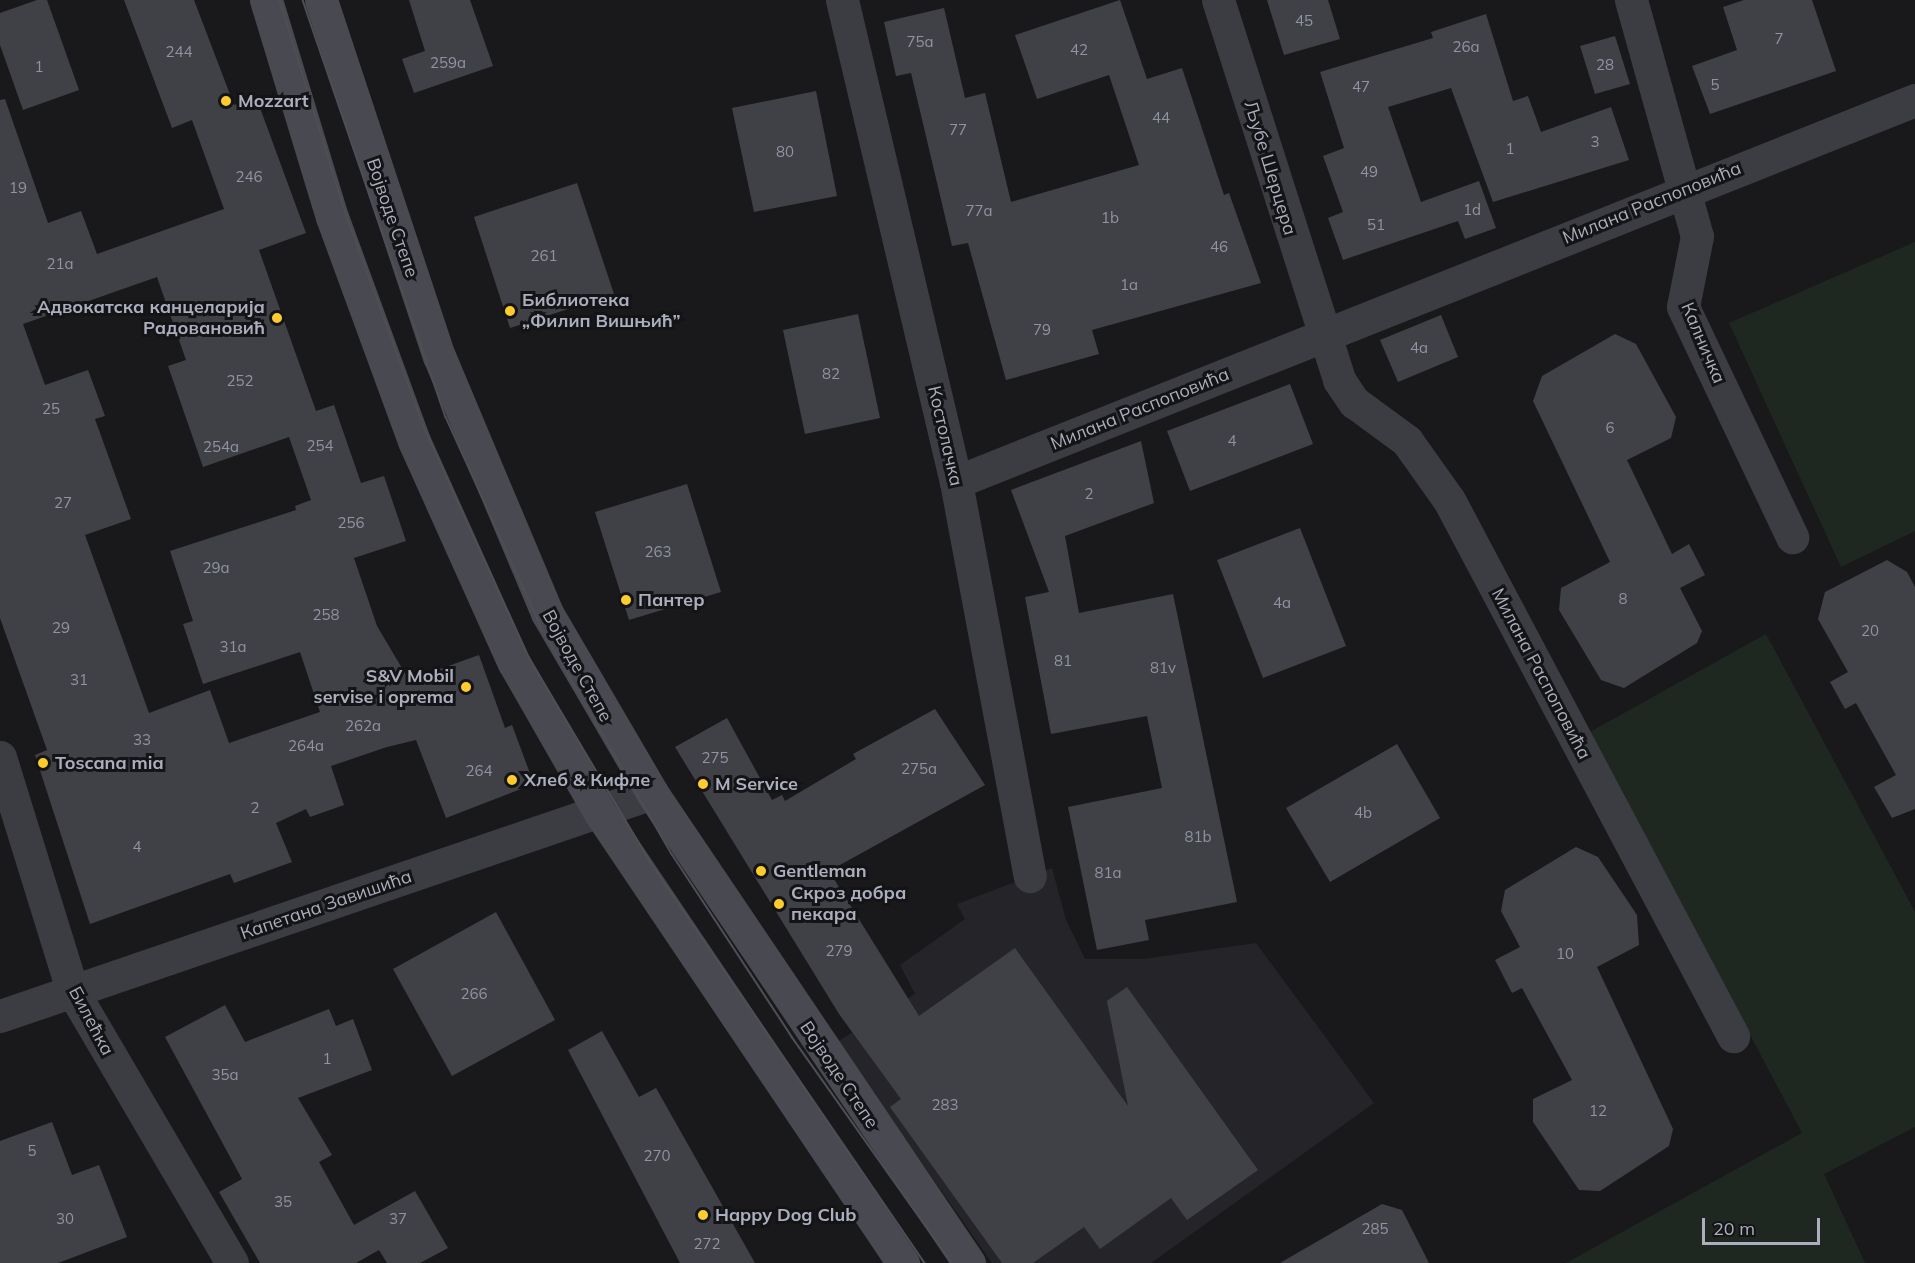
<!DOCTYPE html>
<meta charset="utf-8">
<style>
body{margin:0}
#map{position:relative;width:1915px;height:1263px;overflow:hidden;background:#19191c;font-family:Mulish,sans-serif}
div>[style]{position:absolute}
.built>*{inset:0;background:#252529}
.green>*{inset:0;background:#1e2821}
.building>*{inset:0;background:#404147}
.minor>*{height:33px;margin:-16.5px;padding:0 16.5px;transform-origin:16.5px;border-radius:16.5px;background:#3c3c43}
.secondary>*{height:33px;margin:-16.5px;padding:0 16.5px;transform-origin:16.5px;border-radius:16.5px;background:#484951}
.tram>*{height:1.5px;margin:-0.75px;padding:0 0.75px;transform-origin:0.75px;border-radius:0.75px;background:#4d4e56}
.dots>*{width:16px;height:16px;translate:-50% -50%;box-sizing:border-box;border:3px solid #141417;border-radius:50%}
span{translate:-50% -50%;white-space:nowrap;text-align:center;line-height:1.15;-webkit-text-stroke:6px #141417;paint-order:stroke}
.number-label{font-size:15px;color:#9093a0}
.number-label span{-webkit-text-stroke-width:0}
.poi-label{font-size:18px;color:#abaebd;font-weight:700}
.left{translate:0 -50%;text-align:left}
.right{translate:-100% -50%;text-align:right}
.street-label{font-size:18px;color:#abaebd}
.scale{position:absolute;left:1702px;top:1218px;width:118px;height:27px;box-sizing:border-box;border:3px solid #abaebd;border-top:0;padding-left:8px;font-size:18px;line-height:21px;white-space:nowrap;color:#abaebd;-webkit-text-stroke:4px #141417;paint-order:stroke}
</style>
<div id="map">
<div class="built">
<i style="clip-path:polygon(1052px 868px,1066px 920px,1085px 959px,1143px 959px,1256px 943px,1374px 1103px,1151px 1263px,992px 1263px,837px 1042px,915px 994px,900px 965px,965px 919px,957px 904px)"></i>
</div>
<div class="green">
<i style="clip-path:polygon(1915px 242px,1915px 531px,1841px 567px,1729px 323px)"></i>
<i style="clip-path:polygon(1766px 634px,1915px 912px,1915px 1127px,1824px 1174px,1865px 1263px,1566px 1263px,1802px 1133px,1590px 732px)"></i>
</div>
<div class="building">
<i style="clip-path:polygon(37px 0,47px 0,79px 90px,23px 110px,0 45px,0 13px)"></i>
<i style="clip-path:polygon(evenodd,124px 0,194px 0,234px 105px,256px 97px,306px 233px,259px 250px,316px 411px,334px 405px,361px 483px,384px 476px,406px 541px,354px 558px,377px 626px,409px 680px,479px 655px,505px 728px,512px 725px,534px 784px,446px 818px,416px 740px,387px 747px,331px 766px,344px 805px,310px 817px,306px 809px,276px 823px,292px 862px,234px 883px,230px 874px,90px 924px,35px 755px,47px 750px,0 618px,0 100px,5px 99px,48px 223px,81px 211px,97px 254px,224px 209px,192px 120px,172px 128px,124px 0,157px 277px,186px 360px,168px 366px,203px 467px,289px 437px,311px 500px,295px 506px,296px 510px,170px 551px,193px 621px,183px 624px,203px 684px,300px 652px,320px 712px,229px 743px,210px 690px,149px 713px,85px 535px,131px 519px,95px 419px,105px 416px,88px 370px,45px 385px,23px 324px,157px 277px)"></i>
<i style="clip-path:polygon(409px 0,470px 0,493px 66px,414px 93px,402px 59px,425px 51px)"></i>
<i style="clip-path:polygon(1120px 0,1147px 79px,1182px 68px,1224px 195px,1229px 193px,1261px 283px,1092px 330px,1099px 354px,1006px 380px,968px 243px,952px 246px,911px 73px,896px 76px,884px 22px,944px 8px,965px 98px,985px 93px,1011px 202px,1139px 165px,1109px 75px,1037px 99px,1015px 35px)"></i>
<i style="clip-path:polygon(1267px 0,1328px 0,1340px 39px,1284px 55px)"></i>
<i style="clip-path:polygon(1744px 0,1812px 0,1836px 71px,1710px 114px,1692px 66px,1737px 50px,1723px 7px)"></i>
<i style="clip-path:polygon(1486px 14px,1513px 101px,1528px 96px,1541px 132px,1611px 107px,1629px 160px,1493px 202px,1451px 88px,1388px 107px,1421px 202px,1479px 181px,1496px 228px,1465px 239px,1458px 221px,1343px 260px,1328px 218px,1343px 212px,1323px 156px,1344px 148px,1320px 72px,1433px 38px,1431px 32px)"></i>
<i style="clip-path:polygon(1615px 36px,1630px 84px,1595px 94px,1580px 46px)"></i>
<i style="clip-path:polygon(816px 91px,837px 196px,754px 212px,732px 108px)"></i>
<i style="clip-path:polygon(577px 183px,614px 294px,510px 328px,474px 217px)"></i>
<i style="clip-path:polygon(858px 314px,880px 418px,805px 434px,783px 330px)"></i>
<i style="clip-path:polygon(1441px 315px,1458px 357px,1398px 382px,1380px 340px)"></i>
<i style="clip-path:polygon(1615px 334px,1636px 344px,1676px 417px,1671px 438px,1627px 460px,1672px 554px,1689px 544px,1705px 575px,1680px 588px,1702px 631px,1697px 643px,1624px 688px,1601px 680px,1559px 610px,1561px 588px,1610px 562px,1533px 401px,1542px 376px)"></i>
<i style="clip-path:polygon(1290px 384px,1313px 444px,1190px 491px,1167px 431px)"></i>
<i style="clip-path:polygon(1141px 441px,1154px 503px,1065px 536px,1079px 613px,1173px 594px,1237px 902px,1145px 920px,1149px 940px,1097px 950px,1068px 807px,1162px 788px,1147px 716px,1051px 734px,1025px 597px,1049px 592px,1011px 490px)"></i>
<i style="clip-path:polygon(687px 484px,721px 592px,629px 620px,595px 512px)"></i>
<i style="clip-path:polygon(1300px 528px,1346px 646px,1263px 678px,1217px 560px)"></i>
<i style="clip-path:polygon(1887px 560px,1907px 572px,1915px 587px,1915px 809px,1892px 818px,1874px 787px,1896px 775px,1856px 703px,1845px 709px,1830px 682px,1848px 672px,1818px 619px,1825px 592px)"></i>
<i style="clip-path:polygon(935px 709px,985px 785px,829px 871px,919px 1016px,1015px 948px,1128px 1106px,1107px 1001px,1127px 987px,1258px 1170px,1187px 1220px,1171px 1198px,1100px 1249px,1084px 1227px,1033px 1263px,1002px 1263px,890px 1107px,901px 1099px,839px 1014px,675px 747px,727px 718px,772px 800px,782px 795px,785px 801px,856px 759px,853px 754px)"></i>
<i style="clip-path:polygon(1397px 744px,1440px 818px,1330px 882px,1286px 808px)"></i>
<i style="clip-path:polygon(1576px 847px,1598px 857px,1637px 915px,1639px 945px,1597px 967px,1673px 1129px,1669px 1146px,1600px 1191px,1579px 1190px,1533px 1122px,1533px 1099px,1572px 1080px,1522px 988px,1512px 993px,1495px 960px,1520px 947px,1501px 911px,1505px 890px)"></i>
<i style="clip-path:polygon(496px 912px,555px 1020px,452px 1076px,393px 969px)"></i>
<i style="clip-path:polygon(225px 1005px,245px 1042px,329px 1009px,336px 1026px,353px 1019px,372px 1070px,298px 1098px,332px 1155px,319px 1162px,354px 1225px,415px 1191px,448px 1248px,420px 1263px,387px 1263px,379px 1250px,356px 1263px,260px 1263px,219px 1192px,242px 1179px,165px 1037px)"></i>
<i style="clip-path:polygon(602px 1031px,639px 1097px,656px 1088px,755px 1263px,680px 1263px,568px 1050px)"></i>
<i style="clip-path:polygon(52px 1122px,72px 1175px,99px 1165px,127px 1237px,58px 1263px,0 1263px,0 1141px)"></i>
<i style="clip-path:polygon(1382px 1204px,1402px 1210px,1429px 1263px,1280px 1263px)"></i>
</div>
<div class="minor">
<i style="left:842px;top:0;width:495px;rotate:76.7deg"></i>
<i style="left:956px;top:482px;width:401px;rotate:79.4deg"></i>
<i style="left:1218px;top:0;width:399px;rotate:72.3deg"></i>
<i style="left:1339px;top:380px;width:27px;rotate:56deg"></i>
<i style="left:1354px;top:402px;width:66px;rotate:36.3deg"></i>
<i style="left:1407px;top:441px;width:72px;rotate:54.6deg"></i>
<i style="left:1449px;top:500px;width:607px;rotate:62.08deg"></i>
<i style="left:1631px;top:0;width:245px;rotate:74.4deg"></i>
<i style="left:1697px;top:236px;width:72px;rotate:101.2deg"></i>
<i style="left:1683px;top:307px;width:255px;rotate:64.6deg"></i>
<i style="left:956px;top:482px;width:1032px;rotate:-21.72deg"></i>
<i style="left:0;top:757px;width:244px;rotate:72.8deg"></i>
<i style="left:72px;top:990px;width:316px;rotate:59.6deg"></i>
<i style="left:0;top:1016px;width:689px;rotate:-18.88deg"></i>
</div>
<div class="secondary">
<i style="left:266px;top:0;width:227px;rotate:73.1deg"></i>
<i style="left:332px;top:217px;width:239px;rotate:69.9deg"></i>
<i style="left:414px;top:441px;width:243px;rotate:65.8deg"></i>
<i style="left:514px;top:663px;width:173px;rotate:60.2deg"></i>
<i style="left:600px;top:813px;width:543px;rotate:56.05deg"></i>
<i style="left:321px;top:0;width:375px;rotate:71.7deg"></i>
<i style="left:439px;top:356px;width:279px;rotate:67.2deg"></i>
<i style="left:547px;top:613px;width:208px;rotate:59.7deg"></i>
<i style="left:652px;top:793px;width:567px;rotate:56deg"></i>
</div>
<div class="tram">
<i style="left:280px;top:0;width:218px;rotate:72.9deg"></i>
<i style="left:344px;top:208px;width:235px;rotate:69.9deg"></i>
<i style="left:425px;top:429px;width:253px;rotate:65.5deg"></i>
<i style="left:530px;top:659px;width:241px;rotate:59.3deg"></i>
<i style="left:653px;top:866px;width:481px;rotate:55.6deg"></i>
<i style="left:303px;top:0;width:441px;rotate:71.1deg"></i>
<i style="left:446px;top:417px;width:233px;rotate:65.6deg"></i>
<i style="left:542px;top:629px;width:260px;rotate:60deg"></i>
<i style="left:672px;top:854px;width:219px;rotate:56.7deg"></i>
<i style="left:792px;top:1037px;width:277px;rotate:54.7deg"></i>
</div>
<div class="dots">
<i style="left:226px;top:101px;background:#ffcc2e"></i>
<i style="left:510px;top:311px;background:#ffcc2e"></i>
<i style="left:277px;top:318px;background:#ffcc2e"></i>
<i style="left:626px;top:600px;background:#ffcc2e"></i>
<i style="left:466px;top:687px;background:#ffcc2e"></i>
<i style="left:43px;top:763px;background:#ffcc2e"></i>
<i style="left:512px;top:780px;background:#ffcc2e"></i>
<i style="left:703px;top:784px;background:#ffcc2e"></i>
<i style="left:761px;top:871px;background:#ffcc2e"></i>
<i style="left:779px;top:904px;background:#ffcc2e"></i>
<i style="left:703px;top:1215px;background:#ffcc2e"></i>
</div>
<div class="number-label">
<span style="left:1304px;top:21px">45</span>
<span style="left:1779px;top:39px">7</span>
<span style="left:920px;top:42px">75a</span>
<span style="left:1466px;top:47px">26a</span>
<span style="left:1079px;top:50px">42</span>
<span style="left:179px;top:52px">244</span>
<span style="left:448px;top:63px">259a</span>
<span style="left:1605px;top:65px">28</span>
<span style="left:39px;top:67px">1</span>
<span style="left:1715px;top:85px">5</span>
<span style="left:1361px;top:87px">47</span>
<span style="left:1161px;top:118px">44</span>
<span style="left:958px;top:130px">77</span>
<span style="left:1595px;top:142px">3</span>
<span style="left:1510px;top:149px">1</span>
<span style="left:785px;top:152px">80</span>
<span style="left:1369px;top:172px">49</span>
<span style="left:249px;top:177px">246</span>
<span style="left:18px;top:188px">19</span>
<span style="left:1472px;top:210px">1d</span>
<span style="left:979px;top:211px">77a</span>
<span style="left:1110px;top:218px">1b</span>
<span style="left:1376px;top:225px">51</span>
<span style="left:1219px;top:247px">46</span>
<span style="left:544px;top:256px">261</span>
<span style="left:60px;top:264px">21a</span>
<span style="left:1129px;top:285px">1a</span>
<span style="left:1042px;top:330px">79</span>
<span style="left:1419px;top:348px">4a</span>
<span style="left:831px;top:374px">82</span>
<span style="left:240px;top:381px">252</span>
<span style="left:51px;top:409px">25</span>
<span style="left:1610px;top:428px">6</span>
<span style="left:1232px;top:441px">4</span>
<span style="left:320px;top:446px">254</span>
<span style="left:221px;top:447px">254a</span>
<span style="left:1089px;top:494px">2</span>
<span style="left:63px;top:503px">27</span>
<span style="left:351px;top:523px">256</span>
<span style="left:658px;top:552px">263</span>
<span style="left:216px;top:568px">29a</span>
<span style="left:1623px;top:599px">8</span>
<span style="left:1282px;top:603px">4a</span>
<span style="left:326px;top:615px">258</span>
<span style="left:61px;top:628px">29</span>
<span style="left:1870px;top:631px">20</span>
<span style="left:233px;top:647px">31a</span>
<span style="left:1063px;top:661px">81</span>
<span style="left:1163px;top:668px">81v</span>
<span style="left:79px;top:680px">31</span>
<span style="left:363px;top:726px">262a</span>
<span style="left:142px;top:740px">33</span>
<span style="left:306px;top:746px">264a</span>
<span style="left:715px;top:758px">275</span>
<span style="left:919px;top:769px">275a</span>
<span style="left:479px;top:771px">264</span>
<span style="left:255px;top:808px">2</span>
<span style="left:1363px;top:813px">4b</span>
<span style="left:1198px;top:837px">81b</span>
<span style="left:137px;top:847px">4</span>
<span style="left:1108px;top:873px">81a</span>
<span style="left:839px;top:951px">279</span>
<span style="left:1565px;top:954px">10</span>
<span style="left:474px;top:994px">266</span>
<span style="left:327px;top:1059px">1</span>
<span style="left:225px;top:1075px">35a</span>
<span style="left:945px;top:1105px">283</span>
<span style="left:1598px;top:1111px">12</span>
<span style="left:32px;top:1151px">5</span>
<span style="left:657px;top:1156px">270</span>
<span style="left:283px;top:1202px">35</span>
<span style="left:65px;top:1219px">30</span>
<span style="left:398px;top:1219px">37</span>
<span style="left:1375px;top:1229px">285</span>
<span style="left:707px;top:1244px">272</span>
</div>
<div class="poi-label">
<span class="left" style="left:238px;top:101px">Mozzart</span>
<span class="left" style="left:522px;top:311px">Библиотека<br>„Филип Вишњић”</span>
<span class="right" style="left:265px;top:318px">Адвокатска канцеларија<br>Радовановић</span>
<span class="left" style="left:638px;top:600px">Пантер</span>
<span class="right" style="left:454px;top:687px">S&amp;V Mobil<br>servise i oprema</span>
<span class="left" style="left:55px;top:763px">Toscana mia</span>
<span class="left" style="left:524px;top:780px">Хлеб &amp; Кифле</span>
<span class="left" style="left:715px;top:784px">M Service</span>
<span class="left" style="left:773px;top:871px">Gentleman</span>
<span class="left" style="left:791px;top:904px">Скроз добра<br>пекара</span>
<span class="left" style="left:715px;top:1215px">Happy Dog Club</span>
</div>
<div class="street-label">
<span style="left:1270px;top:168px;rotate:73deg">Љубе Шерцера</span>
<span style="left:1652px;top:203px;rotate:-22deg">Милана Распоповића</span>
<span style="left:392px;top:218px;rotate:71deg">Војводе Степе</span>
<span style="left:1703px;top:343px;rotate:67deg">Калничка</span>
<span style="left:1140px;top:409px;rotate:-22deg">Милана Распоповића</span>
<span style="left:945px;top:436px;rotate:77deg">Костолачка</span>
<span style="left:577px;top:666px;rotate:61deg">Војводе Степе</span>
<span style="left:1541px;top:674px;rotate:62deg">Милана Распоповића</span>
<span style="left:326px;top:905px;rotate:-19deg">Капетана Завишића</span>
<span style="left:91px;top:1021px;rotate:62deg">Билећка</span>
<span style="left:839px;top:1075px;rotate:56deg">Војводе Степе</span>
</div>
<div class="scale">20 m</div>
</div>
